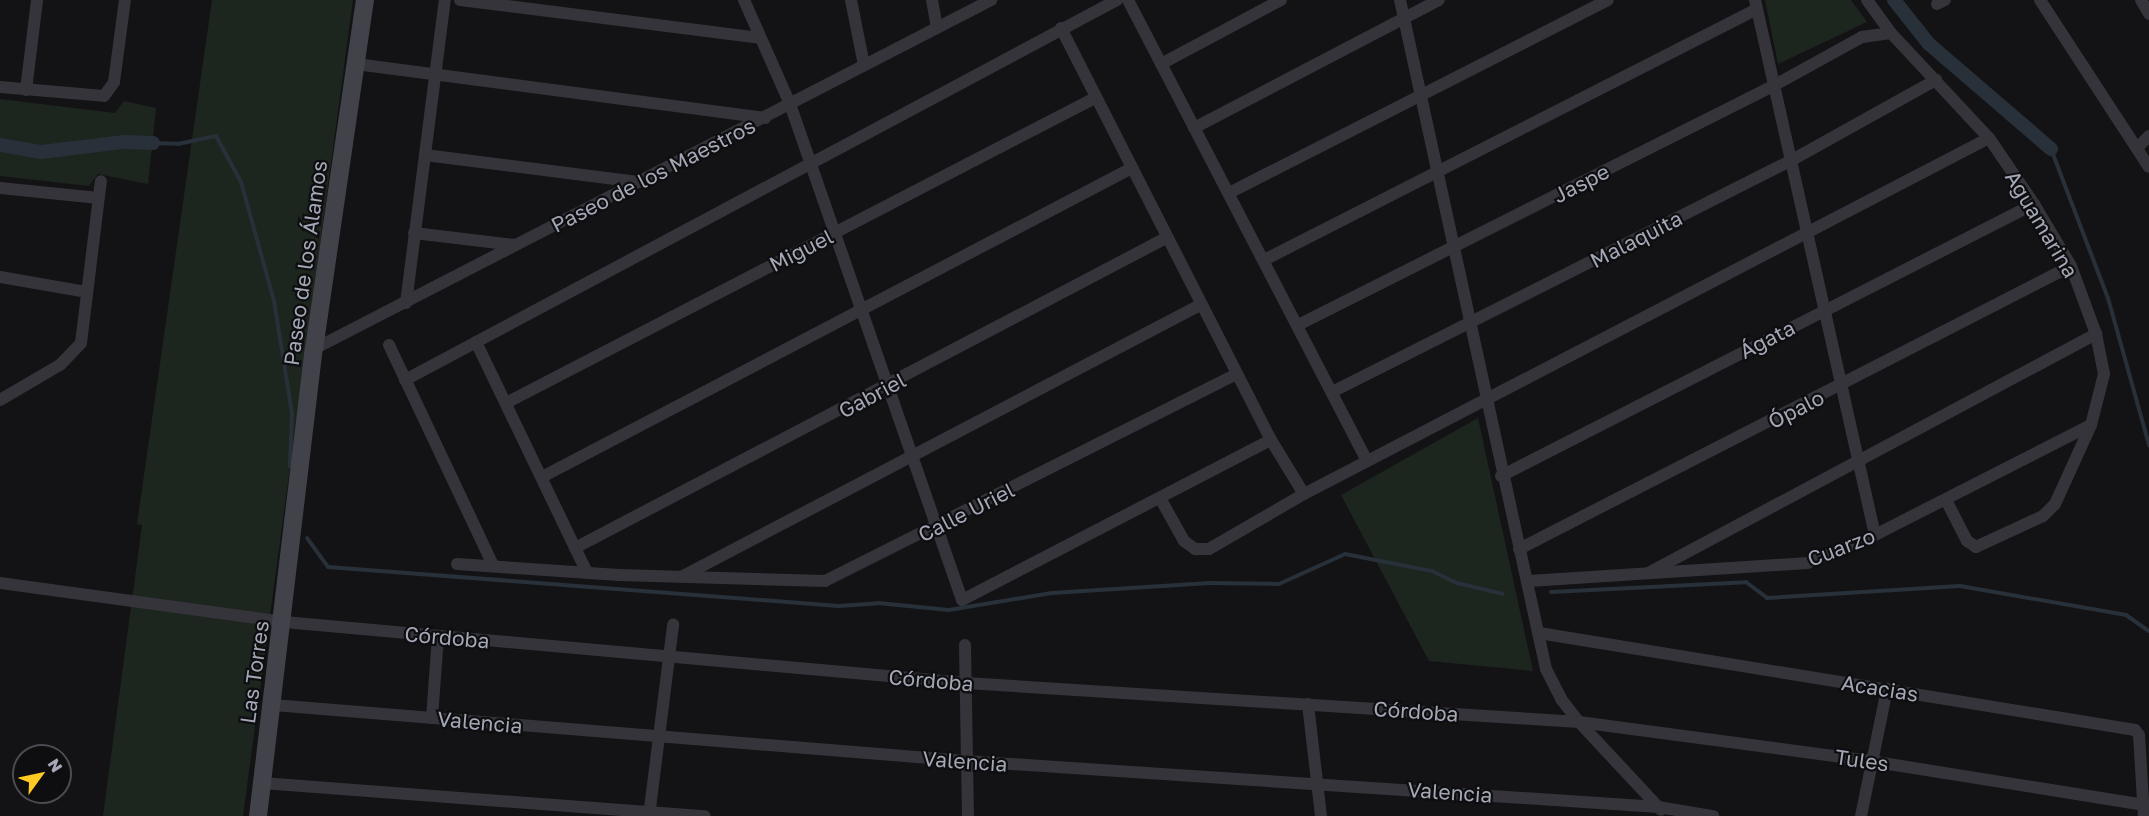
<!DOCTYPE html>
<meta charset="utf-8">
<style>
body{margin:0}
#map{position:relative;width:2149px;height:816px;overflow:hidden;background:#131315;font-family:"Golos Text",sans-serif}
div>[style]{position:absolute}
.green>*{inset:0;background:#1d251f}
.stream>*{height:4px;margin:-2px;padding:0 2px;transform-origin:2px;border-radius:2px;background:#283039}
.canal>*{height:14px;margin:-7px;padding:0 7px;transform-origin:7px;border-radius:7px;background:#283039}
.street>*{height:12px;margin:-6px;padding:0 6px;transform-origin:6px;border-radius:6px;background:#34343a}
.secondary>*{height:18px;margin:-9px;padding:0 9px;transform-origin:9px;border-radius:9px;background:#42434a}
span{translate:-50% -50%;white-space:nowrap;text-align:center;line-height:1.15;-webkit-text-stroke:4.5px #0e0e10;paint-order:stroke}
.street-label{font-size:21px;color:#a4a8b6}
.north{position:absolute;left:12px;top:744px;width:60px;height:60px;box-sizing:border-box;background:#0e0e10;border:2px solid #4a4c52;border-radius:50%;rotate:57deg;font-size:16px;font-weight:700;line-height:24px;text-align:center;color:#a4a8b6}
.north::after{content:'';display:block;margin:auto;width:21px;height:27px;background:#fec922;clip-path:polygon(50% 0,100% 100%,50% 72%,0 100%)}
</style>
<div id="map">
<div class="green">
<i style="clip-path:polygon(212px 0,353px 0,243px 816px,103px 816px,142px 525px,137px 524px)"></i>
<i style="clip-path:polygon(1765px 0,1851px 0,1867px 22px,1778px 64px)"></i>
<i style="clip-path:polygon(0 99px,115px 113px,124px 101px,156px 108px,148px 184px,98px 174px,89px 186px,0 176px)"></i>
<i style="clip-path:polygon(1478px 418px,1533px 671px,1429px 661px,1341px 495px)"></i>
</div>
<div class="stream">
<i style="left:153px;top:143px;width:25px;rotate:2deg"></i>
<i style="left:178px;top:144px;width:39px;rotate:-12deg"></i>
<i style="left:216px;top:136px;width:52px;rotate:61.5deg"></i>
<i style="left:241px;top:182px;width:123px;rotate:74.5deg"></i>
<i style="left:274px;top:301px;width:114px;rotate:80.9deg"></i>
<i style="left:292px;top:414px;width:52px;rotate:92.2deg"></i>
<i style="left:2051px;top:149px;width:160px;rotate:69.1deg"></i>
<i style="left:2108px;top:298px;width:153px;rotate:74.4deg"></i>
<i style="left:307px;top:538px;width:36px;rotate:54deg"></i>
<i style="left:328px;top:567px;width:512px;rotate:4.36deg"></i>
<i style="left:839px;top:606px;width:39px;rotate:-4deg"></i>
<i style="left:878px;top:603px;width:71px;rotate:5.6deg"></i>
<i style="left:949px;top:610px;width:104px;rotate:-9.4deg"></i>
<i style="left:1052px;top:593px;width:158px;rotate:-3.6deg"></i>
<i style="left:1210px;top:583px;width:69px;rotate:0.8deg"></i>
<i style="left:1279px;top:584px;width:72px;rotate:-24.4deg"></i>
<i style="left:1345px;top:554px;width:89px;rotate:11.1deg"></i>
<i style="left:1432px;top:571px;width:28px;rotate:26deg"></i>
<i style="left:1457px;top:583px;width:47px;rotate:13.4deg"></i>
<i style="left:1551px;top:592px;width:195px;rotate:-2.9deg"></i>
<i style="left:1746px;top:582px;width:26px;rotate:37deg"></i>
<i style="left:1767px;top:598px;width:193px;rotate:-3.6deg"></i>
<i style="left:1960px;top:586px;width:169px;rotate:9.9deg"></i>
<i style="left:2126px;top:615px;width:28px;rotate:35deg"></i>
</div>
<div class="canal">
<i style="left:1894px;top:0;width:56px;rotate:51.5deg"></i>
<i style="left:1929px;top:44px;width:161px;rotate:40.7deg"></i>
<i style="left:0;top:145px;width:42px;rotate:9.7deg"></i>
<i style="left:41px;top:152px;width:84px;rotate:-6.9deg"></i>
<i style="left:124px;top:142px;width:29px;rotate:2deg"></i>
</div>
<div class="street">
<i style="left:460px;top:0;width:302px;rotate:7.2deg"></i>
<i style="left:744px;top:0;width:114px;rotate:66.1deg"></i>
<i style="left:790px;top:104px;width:525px;rotate:70.87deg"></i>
<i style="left:962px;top:600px;width:348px;rotate:-27.4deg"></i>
<i style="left:1271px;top:440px;width:63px;rotate:58.6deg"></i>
<i style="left:1304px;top:494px;width:772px;rotate:-27.46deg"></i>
<i style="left:851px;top:0;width:66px;rotate:78.7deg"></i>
<i style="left:932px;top:0;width:28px;rotate:80deg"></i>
<i style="left:1128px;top:0;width:517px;rotate:62.59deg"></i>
<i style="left:1400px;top:0;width:685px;rotate:77.69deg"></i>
<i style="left:1546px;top:669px;width:34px;rotate:63deg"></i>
<i style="left:1561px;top:699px;width:29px;rotate:52deg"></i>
<i style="left:1579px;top:722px;width:120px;rotate:47deg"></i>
<i style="left:1755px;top:0;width:548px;rotate:77.36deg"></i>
<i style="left:1867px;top:0;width:41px;rotate:54deg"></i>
<i style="left:2040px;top:0;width:199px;rotate:56.9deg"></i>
<i style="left:2141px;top:0;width:16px;rotate:60deg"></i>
<i style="left:1937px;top:4px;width:9px;rotate:-27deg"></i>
<i style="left:1061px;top:28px;width:462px;rotate:63deg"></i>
<i style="left:356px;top:64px;width:413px;rotate:7.5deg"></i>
<i style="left:1161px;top:64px;width:136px;rotate:-28.1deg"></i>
<i style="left:0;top:87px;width:104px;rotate:4.9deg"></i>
<i style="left:104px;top:96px;width:17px;rotate:-54deg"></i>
<i style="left:114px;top:82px;width:83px;rotate:-82.4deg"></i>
<i style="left:26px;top:90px;width:91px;rotate:-83deg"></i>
<i style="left:1194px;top:128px;width:276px;rotate:-27.6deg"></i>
<i style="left:2137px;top:148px;width:17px;rotate:-45deg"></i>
<i style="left:425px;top:155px;width:215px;rotate:7.2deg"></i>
<i style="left:0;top:188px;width:99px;rotate:5.8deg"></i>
<i style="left:1229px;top:193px;width:425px;rotate:-27deg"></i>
<i style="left:414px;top:233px;width:102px;rotate:6.8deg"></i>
<i style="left:1264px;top:260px;width:553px;rotate:-26.98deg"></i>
<i style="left:0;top:277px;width:87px;rotate:9.9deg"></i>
<i style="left:406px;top:303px;width:305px;rotate:-82.7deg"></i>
<i style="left:1298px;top:325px;width:532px;rotate:-26.71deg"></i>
<i style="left:1773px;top:86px;width:102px;rotate:-28.8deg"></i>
<i style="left:1862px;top:37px;width:29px;rotate:-8deg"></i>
<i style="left:1891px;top:33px;width:144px;rotate:47deg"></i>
<i style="left:1989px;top:138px;width:80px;rotate:55.7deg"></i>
<i style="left:2034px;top:204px;width:72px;rotate:59.2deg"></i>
<i style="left:2071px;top:266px;width:72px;rotate:69.8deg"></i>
<i style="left:2096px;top:334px;width:41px;rotate:78.7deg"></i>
<i style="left:2104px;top:374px;width:53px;rotate:104.3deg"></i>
<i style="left:2091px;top:425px;width:87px;rotate:114.5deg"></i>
<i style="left:2055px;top:504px;width:17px;rotate:135deg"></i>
<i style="left:2043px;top:516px;width:74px;rotate:155.2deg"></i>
<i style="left:1976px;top:547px;width:11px;rotate:-146deg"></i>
<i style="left:1967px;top:541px;width:46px;rotate:-117.1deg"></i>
<i style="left:476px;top:342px;width:256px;rotate:64.3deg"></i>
<i style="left:389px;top:345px;width:243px;rotate:64.7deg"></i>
<i style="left:314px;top:349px;width:762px;rotate:-27.27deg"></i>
<i style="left:405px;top:380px;width:807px;rotate:-28.09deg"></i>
<i style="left:1332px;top:392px;width:515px;rotate:-26.76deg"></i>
<i style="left:1792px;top:160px;width:165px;rotate:-29.1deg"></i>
<i style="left:0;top:400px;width:69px;rotate:-30.3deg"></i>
<i style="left:60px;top:365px;width:30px;rotate:-46deg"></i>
<i style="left:81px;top:343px;width:163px;rotate:-83deg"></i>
<i style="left:506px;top:403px;width:663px;rotate:-27.38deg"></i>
<i style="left:1501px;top:476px;width:598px;rotate:-27.04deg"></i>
<i style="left:542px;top:477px;width:664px;rotate:-27.65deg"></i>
<i style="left:1160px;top:498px;width:49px;rotate:60.8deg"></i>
<i style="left:1184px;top:541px;width:14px;rotate:36deg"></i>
<i style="left:1195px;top:549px;width:14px"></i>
<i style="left:1209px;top:549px;width:110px;rotate:-30.1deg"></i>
<i style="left:575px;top:548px;width:667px;rotate:-27.68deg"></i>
<i style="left:1519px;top:549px;width:620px;rotate:-27.14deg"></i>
<i style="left:457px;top:564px;width:162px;rotate:3.9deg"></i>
<i style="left:619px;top:575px;width:206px;rotate:1.7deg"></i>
<i style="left:825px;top:581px;width:459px;rotate:-26.7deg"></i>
<i style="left:1650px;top:572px;width:506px;rotate:-28.09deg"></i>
<i style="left:683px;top:576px;width:584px;rotate:-27.66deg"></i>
<i style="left:1529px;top:581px;width:279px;rotate:-3.7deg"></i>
<i style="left:1807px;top:563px;width:74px;rotate:-22.4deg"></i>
<i style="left:1875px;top:535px;width:242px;rotate:-27deg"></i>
<i style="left:0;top:583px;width:287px;rotate:7.8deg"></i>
<i style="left:284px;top:622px;width:685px;rotate:5.11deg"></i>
<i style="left:966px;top:683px;width:614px;rotate:3.64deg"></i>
<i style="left:1579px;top:722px;width:294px;rotate:7.6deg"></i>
<i style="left:1870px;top:761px;width:278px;rotate:9.1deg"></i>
<i style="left:1539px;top:633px;width:604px;rotate:9.24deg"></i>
<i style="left:2135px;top:730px;width:6px;rotate:51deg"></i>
<i style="left:2139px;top:735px;width:81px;rotate:86.5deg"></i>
<i style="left:965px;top:645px;width:171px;rotate:89deg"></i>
<i style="left:1308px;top:704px;width:113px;rotate:83.4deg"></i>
<i style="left:273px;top:705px;width:695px;rotate:4.62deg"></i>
<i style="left:966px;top:761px;width:694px;rotate:3.8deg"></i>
<i style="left:1658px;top:807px;width:56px;rotate:9.3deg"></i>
<i style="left:432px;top:718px;width:82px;rotate:-85.8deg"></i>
<i style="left:262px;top:783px;width:444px;rotate:4.3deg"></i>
<i style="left:649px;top:816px;width:193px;rotate:-82.8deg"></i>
<i style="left:1861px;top:816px;width:130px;rotate:-78.4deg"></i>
</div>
<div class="secondary">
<i style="left:258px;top:816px;width:470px;rotate:-83.2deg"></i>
<i style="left:314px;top:349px;width:353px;rotate:-81.7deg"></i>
</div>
<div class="street-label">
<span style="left:653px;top:175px;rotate:-27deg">Paseo de los Maestros</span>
<span style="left:1581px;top:183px;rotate:-27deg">Jaspe</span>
<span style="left:2042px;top:224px;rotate:59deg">Aguamarina</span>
<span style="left:1636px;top:239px;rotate:-27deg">Malaquita</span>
<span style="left:801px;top:250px;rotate:-27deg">Miguel</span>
<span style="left:305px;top:263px;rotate:-82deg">Paseo de los Álamos</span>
<span style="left:1767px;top:339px;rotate:-27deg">Ágata</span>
<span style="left:872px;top:395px;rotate:-28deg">Gabriel</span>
<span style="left:1796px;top:409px;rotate:-27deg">Ópalo</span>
<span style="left:966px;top:512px;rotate:-27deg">Calle Uriel</span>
<span style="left:1841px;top:547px;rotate:-21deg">Cuarzo</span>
<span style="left:447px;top:637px;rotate:5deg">Córdoba</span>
<span style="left:254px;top:672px;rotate:-82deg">Las Torres</span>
<span style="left:931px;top:680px;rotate:5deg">Córdoba</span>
<span style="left:1880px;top:688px;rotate:9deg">Acacias</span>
<span style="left:1416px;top:711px;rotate:4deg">Córdoba</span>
<span style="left:480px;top:722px;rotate:5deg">Valencia</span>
<span style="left:1862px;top:760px;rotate:8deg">Tules</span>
<span style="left:965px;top:761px;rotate:4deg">Valencia</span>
<span style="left:1450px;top:792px;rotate:4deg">Valencia</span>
</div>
<div class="north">N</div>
</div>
